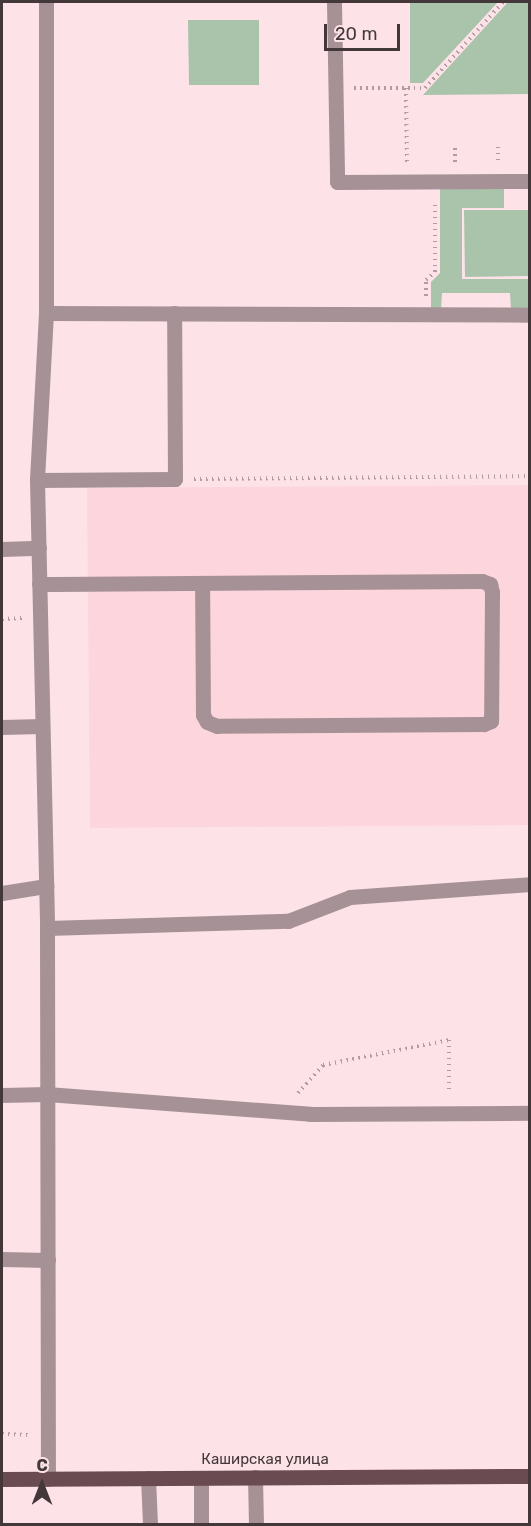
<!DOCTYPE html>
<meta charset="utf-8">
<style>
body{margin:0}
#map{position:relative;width:531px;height:1526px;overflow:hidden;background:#fde3e8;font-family:Rubik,sans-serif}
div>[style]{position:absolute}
.built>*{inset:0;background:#fdd5dd}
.green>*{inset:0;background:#aac3ab}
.path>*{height:4px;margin-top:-2px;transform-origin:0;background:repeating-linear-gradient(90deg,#b19da1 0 1.5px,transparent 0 6px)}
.minor>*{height:15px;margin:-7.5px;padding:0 7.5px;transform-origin:7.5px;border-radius:7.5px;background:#a69296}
.major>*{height:15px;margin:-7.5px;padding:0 7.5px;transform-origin:7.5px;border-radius:7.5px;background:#6b4b52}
span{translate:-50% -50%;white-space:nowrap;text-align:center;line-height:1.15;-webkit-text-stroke:4.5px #fde3e8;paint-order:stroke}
.street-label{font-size:15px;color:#43373a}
.frame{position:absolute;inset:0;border:3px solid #43373a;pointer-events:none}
.north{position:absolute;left:12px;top:1454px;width:60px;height:60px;-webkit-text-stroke:4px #fde3e8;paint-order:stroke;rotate:0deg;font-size:16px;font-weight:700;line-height:24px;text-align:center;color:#43373a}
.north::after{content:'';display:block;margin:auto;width:21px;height:27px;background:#43373a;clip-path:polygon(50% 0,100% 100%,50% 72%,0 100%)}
.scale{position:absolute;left:324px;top:24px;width:76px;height:27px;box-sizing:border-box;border:3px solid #43373a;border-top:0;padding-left:8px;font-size:18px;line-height:21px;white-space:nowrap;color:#43373a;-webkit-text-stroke:4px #fde3e8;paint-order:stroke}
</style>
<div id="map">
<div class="built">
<i style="clip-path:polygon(529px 485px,529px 825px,90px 828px,87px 488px)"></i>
</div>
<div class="green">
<i style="clip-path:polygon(410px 2px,498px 2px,423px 83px,410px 83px)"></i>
<i style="clip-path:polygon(508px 2px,529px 2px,529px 94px,423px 95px)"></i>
<i style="clip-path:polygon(188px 20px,259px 20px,259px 85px,189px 85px)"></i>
<i style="clip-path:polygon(440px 189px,504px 189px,504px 208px,462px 208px,462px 279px,529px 279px,529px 310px,511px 310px,510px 293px,442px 293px,441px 310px,431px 310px,431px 282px,440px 273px)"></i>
<i style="clip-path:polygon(464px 210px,529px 210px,529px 276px,465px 277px)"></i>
</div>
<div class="path">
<i style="left:354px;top:88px;width:71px"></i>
<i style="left:425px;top:88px;width:116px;rotate:-47.8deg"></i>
<i style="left:406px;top:88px;width:75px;rotate:89.2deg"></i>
<i style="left:498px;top:147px;width:14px;rotate:90deg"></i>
<i style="left:455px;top:148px;width:14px;rotate:90deg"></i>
<i style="left:426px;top:296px;width:16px;rotate:-90deg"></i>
<i style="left:426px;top:280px;width:12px;rotate:-42deg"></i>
<i style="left:435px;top:272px;width:70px;rotate:-90deg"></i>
<i style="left:194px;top:479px;width:336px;rotate:-0.5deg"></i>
<i style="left:2px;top:619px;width:20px;rotate:-3deg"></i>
<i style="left:298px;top:1093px;width:38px;rotate:-48deg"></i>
<i style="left:323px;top:1065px;width:128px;rotate:-11.2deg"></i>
<i style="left:449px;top:1040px;width:54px;rotate:90deg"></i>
<i style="left:2px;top:1434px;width:26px;rotate:2deg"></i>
</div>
<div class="minor">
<i style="left:46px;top:2px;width:311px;rotate:90deg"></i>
<i style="left:46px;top:313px;width:167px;rotate:93.1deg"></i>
<i style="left:37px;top:480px;width:448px;rotate:88.7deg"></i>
<i style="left:47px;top:928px;width:551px;rotate:89.9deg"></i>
<i style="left:334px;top:2px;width:180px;rotate:89deg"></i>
<i style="left:337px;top:182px;width:193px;rotate:-0.3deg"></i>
<i style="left:46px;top:313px;width:484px;rotate:0.2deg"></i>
<i style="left:37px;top:480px;width:138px;rotate:-0.4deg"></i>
<i style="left:175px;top:479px;width:166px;rotate:-90.3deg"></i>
<i style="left:2px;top:549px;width:37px;rotate:-2deg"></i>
<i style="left:39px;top:584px;width:15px"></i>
<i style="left:54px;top:584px;width:428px;rotate:-0.4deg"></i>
<i style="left:482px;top:581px;width:9px;rotate:21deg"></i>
<i style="left:490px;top:584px;width:8px;rotate:76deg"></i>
<i style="left:492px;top:592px;width:129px;rotate:90.4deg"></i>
<i style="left:491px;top:721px;width:8px;rotate:157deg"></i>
<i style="left:484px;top:724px;width:267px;rotate:179.6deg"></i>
<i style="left:217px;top:726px;width:11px;rotate:-158deg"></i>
<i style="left:207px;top:722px;width:8px;rotate:-120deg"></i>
<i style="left:203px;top:715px;width:132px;rotate:-90.4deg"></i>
<i style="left:2px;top:727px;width:40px;rotate:-1.4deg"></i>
<i style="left:2px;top:893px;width:45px;rotate:-9deg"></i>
<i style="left:47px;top:928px;width:241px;rotate:-1.7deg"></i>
<i style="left:288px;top:921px;width:66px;rotate:-21.2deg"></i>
<i style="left:350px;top:897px;width:180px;rotate:-4.1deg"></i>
<i style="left:2px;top:1095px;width:45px;rotate:-1.3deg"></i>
<i style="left:47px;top:1094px;width:264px;rotate:4.3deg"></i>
<i style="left:310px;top:1114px;width:220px;rotate:-0.3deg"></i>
<i style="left:2px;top:1259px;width:46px;rotate:1.2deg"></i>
<i style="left:255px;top:1477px;width:47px;rotate:88.8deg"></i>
<i style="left:148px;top:1478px;width:46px;rotate:87.5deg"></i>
<i style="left:201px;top:1478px;width:46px;rotate:90deg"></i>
</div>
<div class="major">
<i style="left:2px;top:1479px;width:528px;rotate:-0.33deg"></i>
</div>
<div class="street-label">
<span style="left:265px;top:1460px">Каширская улица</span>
</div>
<div class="frame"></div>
<div class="north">С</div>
<div class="scale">20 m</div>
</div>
